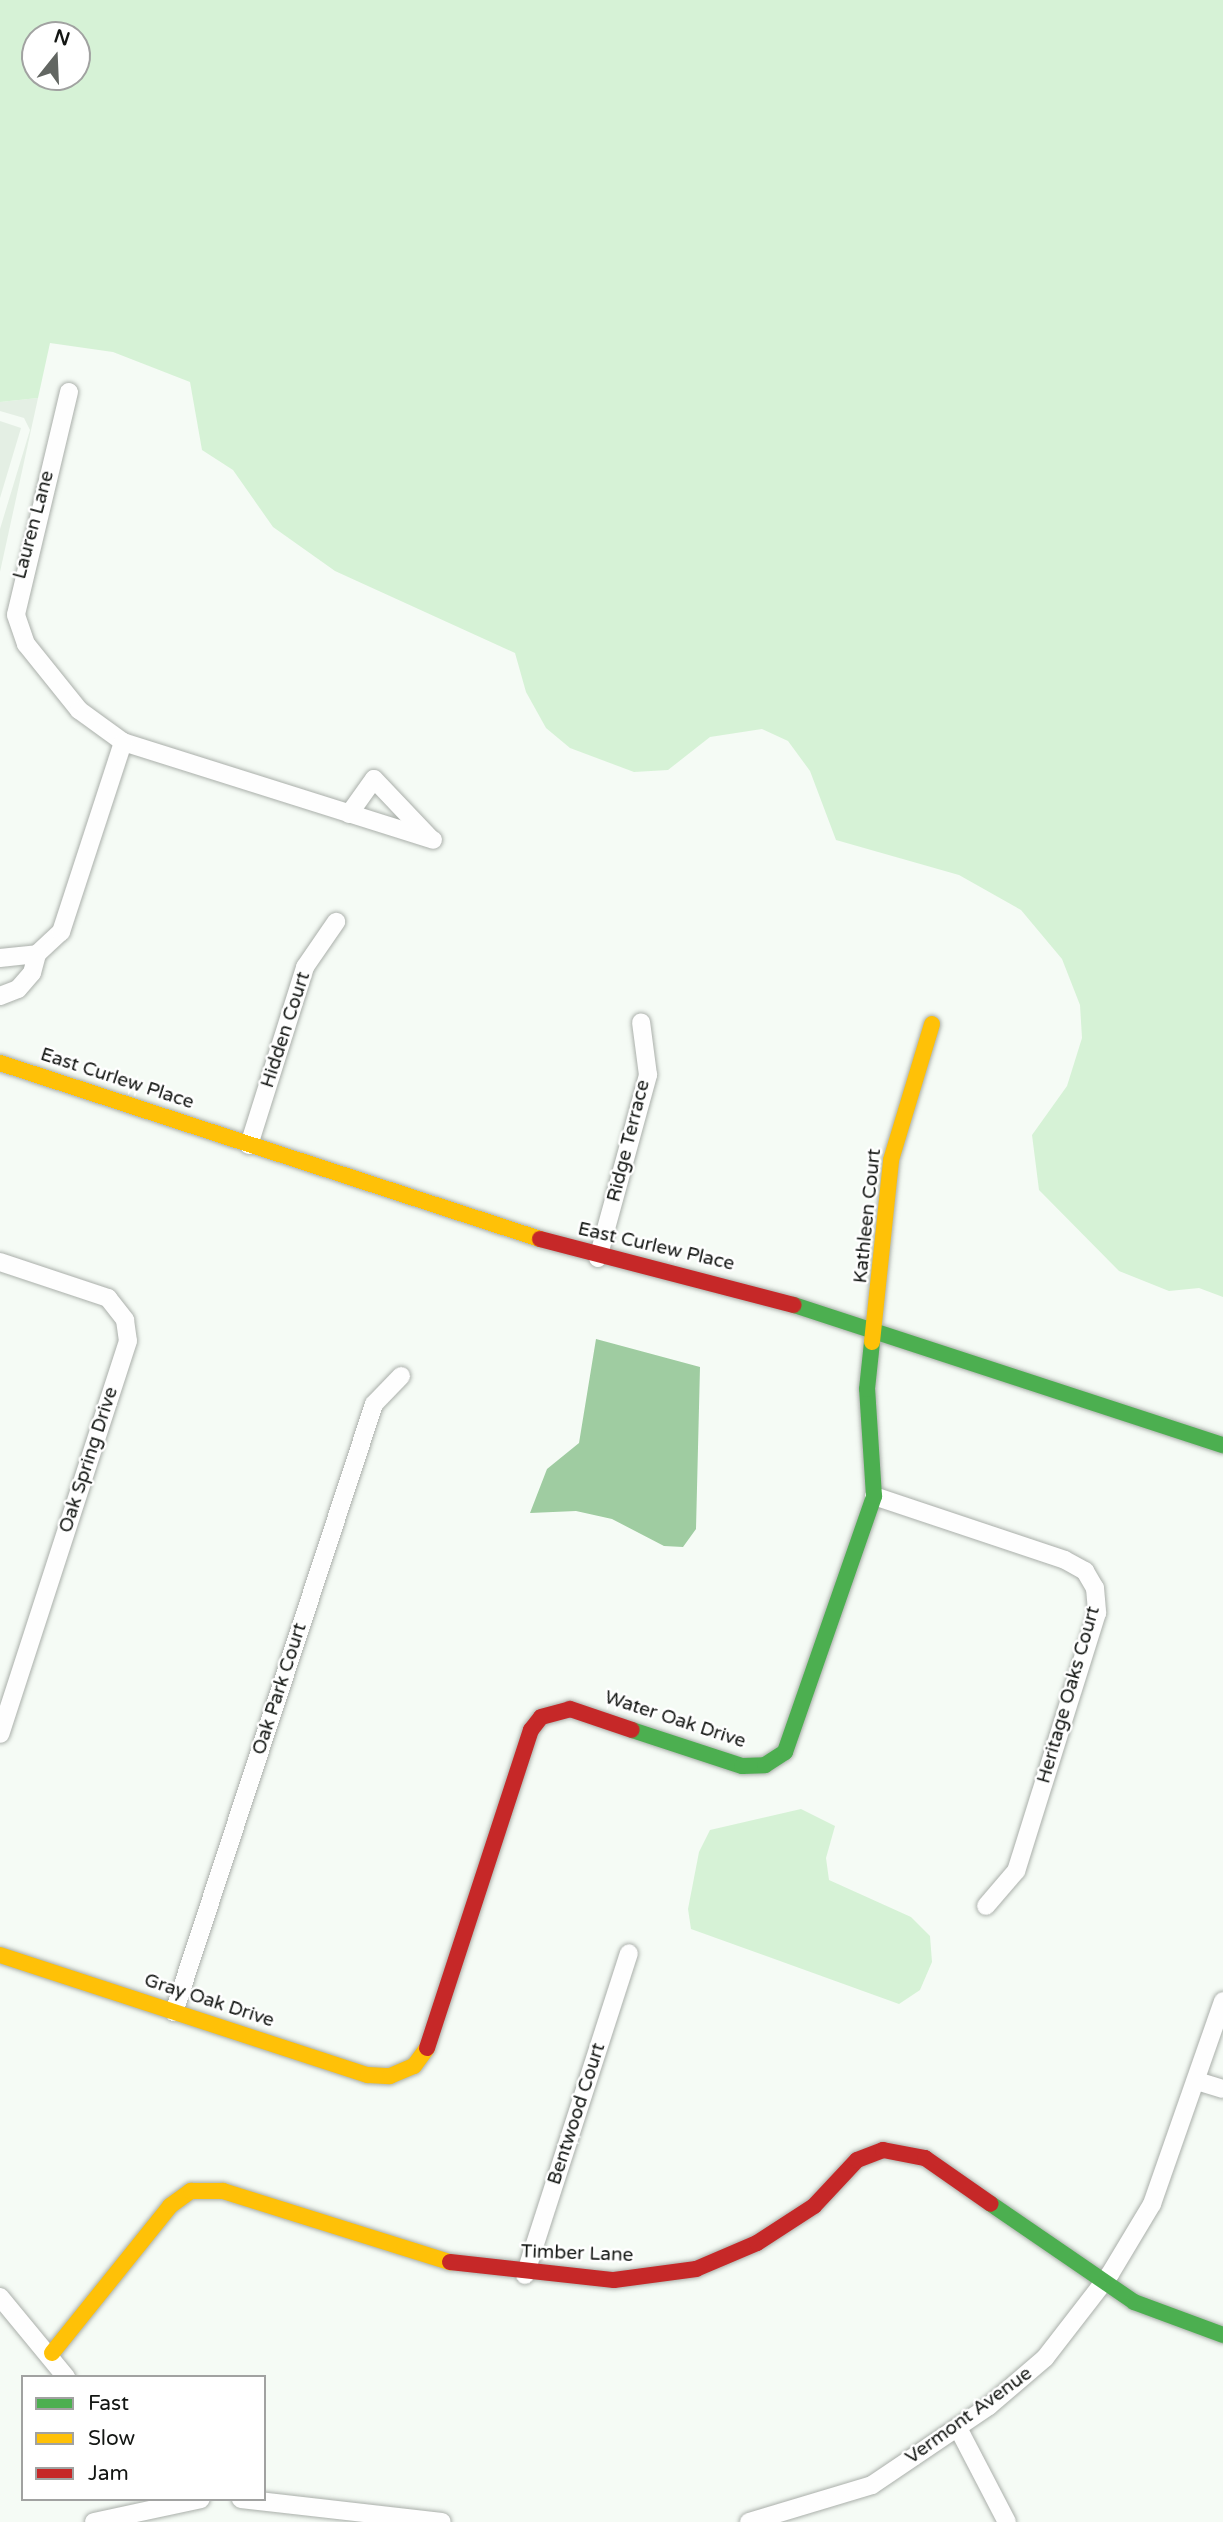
<!DOCTYPE html>
<style>
body{margin:0}
#map{position:relative;width:1223px;height:2522px;overflow:hidden;background:#f5fbf5;font-family:"Varela Round",sans-serif}
div>[style]{position:absolute}
.built>*{inset:0;background:#e4efe4}
.green>*{inset:0;background:#d6f2d6}
.water>*{inset:0;background:#9fcca1}
.roads{filter:drop-shadow(0 0 2px #aaafaa) drop-shadow(0 0 2px #aaafaa)}
.street>*{height:18px;margin:-9px;padding:0 9px;transform-origin:9px;border-radius:9px;background:#fefefe}
.fast>*{height:16px;margin:-8px;padding:0 8px;transform-origin:8px;border-radius:8px;background:#4caf50}
.slow>*{height:16px;margin:-8px;padding:0 8px;transform-origin:8px;border-radius:8px;background:#ffc107}
.jam>*{height:16px;margin:-8px;padding:0 8px;transform-origin:8px;border-radius:8px;background:#c62828}
span{translate:-50% -50%;white-space:nowrap;text-align:center;line-height:1.15;-webkit-text-stroke:5px #fff;paint-order:stroke}
.street-label{font-size:19px;color:#131613}
.legend{position:absolute;left:21px;top:2375px;width:245px;height:126px;box-sizing:border-box;background:#fff;border:2px solid #a1a2a1;margin:0;padding:9px 12px;list-style:none;font-size:21px;color:#131613}
.legend li{display:flex;align-items:center;gap:14px;height:35px}
.legend b{width:35px;border:2px solid #a1a2a1}
.north{position:absolute;left:21px;top:21px;width:70px;height:70px;box-sizing:border-box;background:#fff;border:2px solid #a1a2a1;border-radius:50%;rotate:18deg;font-size:19px;font-weight:700;line-height:28px;text-align:center;color:#131613}
.north::after{content:'';display:block;margin:auto;width:24px;height:32px;background:#626662;clip-path:polygon(50% 0,100% 100%,50% 72%,0 100%)}
</style>
<div id="map">
<div class="built">
<i style="clip-path:polygon(38px 398px,0 572px,0 529px,30px 430px,24px 418px,0 411px,0 402px)"></i>
<i style="clip-path:polygon(0 421px,21px 428px,0 498px)"></i>
</div>
<div class="green">
<i style="clip-path:polygon(evenodd,0 0,1223px 0,1223px 1297px,1199px 1288px,1169px 1291px,1119px 1271px,1039px 1190px,1032px 1135px,1067px 1086px,1082px 1038px,1080px 1005px,1062px 959px,1021px 910px,959px 875px,836px 840px,810px 771px,788px 741px,762px 729px,710px 737px,668px 770px,634px 772px,570px 748px,546px 728px,526px 692px,515px 653px,335px 571px,273px 527px,233px 470px,202px 450px,190px 382px,113px 352px,50px 343px,38px 398px,0 402px,0 0,35px 35px,77px 35px,77px 77px,35px 77px,35px 35px)"></i>
<i style="clip-path:polygon(801px 1809px,835px 1826px,826px 1858px,829px 1880px,911px 1917px,930px 1936px,932px 1962px,920px 1990px,899px 2004px,691px 1929px,688px 1909px,699px 1852px,710px 1830px)"></i>
</div>
<div class="water">
<i style="clip-path:polygon(596px 1339px,700px 1367px,696px 1529px,683px 1547px,664px 1546px,612px 1519px,576px 1511px,530px 1513px,547px 1469px,579px 1443px)"></i>
</div>
<div class="roads">
<div class="street">
<i style="left:69px;top:392px;width:229px;rotate:103.4deg"></i>
<i style="left:16px;top:615px;width:31px;rotate:71deg"></i>
<i style="left:26px;top:644px;width:85px;rotate:51.2deg"></i>
<i style="left:79px;top:710px;width:54px;rotate:36deg"></i>
<i style="left:123px;top:742px;width:325px;rotate:17.5deg"></i>
<i style="left:349px;top:814px;width:43px;rotate:-54.5deg"></i>
<i style="left:374px;top:779px;width:81px;rotate:46.5deg"></i>
<i style="left:0;top:958px;width:37px;rotate:-6deg"></i>
<i style="left:0;top:996px;width:19px;rotate:-21deg"></i>
<i style="left:18px;top:989px;width:21px;rotate:-49deg"></i>
<i style="left:32px;top:973px;width:20px;rotate:-75deg"></i>
<i style="left:37px;top:954px;width:33px;rotate:-43deg"></i>
<i style="left:61px;top:932px;width:200px;rotate:-71.9deg"></i>
<i style="left:249px;top:1145px;width:187px;rotate:-72.5deg"></i>
<i style="left:305px;top:967px;width:55px;rotate:-55.4deg"></i>
<i style="left:598px;top:1258px;width:190px;rotate:-74.7deg"></i>
<i style="left:648px;top:1075px;width:53px;rotate:-97.5deg"></i>
<i style="left:0;top:1262px;width:114px;rotate:18.4deg"></i>
<i style="left:108px;top:1298px;width:28px;rotate:52deg"></i>
<i style="left:125px;top:1320px;width:21px;rotate:82deg"></i>
<i style="left:128px;top:1341px;width:413px;rotate:108deg"></i>
<i style="left:874px;top:1496px;width:201px;rotate:18.5deg"></i>
<i style="left:1065px;top:1560px;width:23px;rotate:29deg"></i>
<i style="left:1085px;top:1571px;width:20px;rotate:60deg"></i>
<i style="left:1095px;top:1588px;width:25px;rotate:85deg"></i>
<i style="left:1097px;top:1613px;width:270px;rotate:107.4deg"></i>
<i style="left:1016px;top:1871px;width:46px;rotate:130.6deg"></i>
<i style="left:174px;top:2012px;width:640px;rotate:-71.79deg"></i>
<i style="left:374px;top:1404px;width:39px;rotate:-46deg"></i>
<i style="left:1197px;top:2081px;width:27px;rotate:17deg"></i>
<i style="left:525px;top:2275px;width:338px;rotate:-72.1deg"></i>
<i style="left:0;top:2297px;width:104px;rotate:50.5deg"></i>
<i style="left:958px;top:2428px;width:106px;rotate:62.5deg"></i>
<i style="left:241px;top:2499px;width:202px;rotate:6.5deg"></i>
<i style="left:94px;top:2522px;width:109px;rotate:-12.1deg"></i>
<i style="left:749px;top:2522px;width:128px;rotate:-16.7deg"></i>
<i style="left:872px;top:2485px;width:141px;rotate:-34deg"></i>
<i style="left:989px;top:2406px;width:74px;rotate:-40.6deg"></i>
<i style="left:1045px;top:2358px;width:106px;rotate:-52.3deg"></i>
<i style="left:1110px;top:2274px;width:82px;rotate:-59deg"></i>
<i style="left:1152px;top:2204px;width:215px;rotate:-70.7deg"></i>
</div>
<div class="fast">
<i style="left:794px;top:1305px;width:451px;rotate:18.1deg"></i>
<i style="left:632px;top:1730px;width:116px;rotate:18.1deg"></i>
<i style="left:742px;top:1766px;width:23px;rotate:-2deg"></i>
<i style="left:765px;top:1765px;width:24px;rotate:-33deg"></i>
<i style="left:785px;top:1752px;width:271px;rotate:-70.8deg"></i>
<i style="left:874px;top:1496px;width:107px;rotate:-93.7deg"></i>
<i style="left:867px;top:1389px;width:47px;rotate:-83.9deg"></i>
<i style="left:991px;top:2204px;width:173px;rotate:34.4deg"></i>
<i style="left:1134px;top:2302px;width:95px;rotate:20.3deg"></i>
</div>
<div class="slow">
<i style="left:0;top:1063px;width:568px;rotate:18.05deg"></i>
<i style="left:872px;top:1342px;width:183px;rotate:-84deg"></i>
<i style="left:891px;top:1160px;width:142px;rotate:-73.2deg"></i>
<i style="left:0;top:1955px;width:387px;rotate:18.1deg"></i>
<i style="left:368px;top:2075px;width:22px;rotate:3deg"></i>
<i style="left:390px;top:2076px;width:26px;rotate:-23deg"></i>
<i style="left:414px;top:2066px;width:22px;rotate:-54deg"></i>
<i style="left:52px;top:2353px;width:189px;rotate:-51.2deg"></i>
<i style="left:170px;top:2206px;width:26px;rotate:-36deg"></i>
<i style="left:191px;top:2191px;width:32px"></i>
<i style="left:223px;top:2191px;width:238px;rotate:17.4deg"></i>
</div>
<div class="jam">
<i style="left:540px;top:1239px;width:262px;rotate:14.6deg"></i>
<i style="left:427px;top:2048px;width:335px;rotate:-71.9deg"></i>
<i style="left:531px;top:1730px;width:16px;rotate:-52deg"></i>
<i style="left:541px;top:1717px;width:30px;rotate:-15deg"></i>
<i style="left:570px;top:1709px;width:65px;rotate:18.7deg"></i>
<i style="left:450px;top:2262px;width:165px;rotate:6.3deg"></i>
<i style="left:614px;top:2280px;width:83px;rotate:-7.6deg"></i>
<i style="left:696px;top:2269px;width:66px;rotate:-23.1deg"></i>
<i style="left:757px;top:2243px;width:68px;rotate:-33deg"></i>
<i style="left:814px;top:2206px;width:63px;rotate:-46.9deg"></i>
<i style="left:857px;top:2160px;width:28px;rotate:-21deg"></i>
<i style="left:883px;top:2150px;width:43px;rotate:10.8deg"></i>
<i style="left:925px;top:2158px;width:80px;rotate:34.9deg"></i>
</div>
</div>
<div class="street-label">
<span style="left:34px;top:525px;rotate:-75deg">Lauren Lane</span>
<span style="left:286px;top:1030px;rotate:-72deg">Hidden Court</span>
<span style="left:117px;top:1079px;rotate:18deg">East Curlew Place</span>
<span style="left:629px;top:1141px;rotate:-76deg">Ridge Terrace</span>
<span style="left:868px;top:1216px;rotate:-84deg">Kathleen Court</span>
<span style="left:656px;top:1247px;rotate:13deg">East Curlew Place</span>
<span style="left:89px;top:1460px;rotate:-72deg">Oak Spring Drive</span>
<span style="left:280px;top:1689px;rotate:-72deg">Oak Park Court</span>
<span style="left:1069px;top:1695px;rotate:-74deg">Heritage Oaks Court</span>
<span style="left:675px;top:1720px;rotate:18deg">Water Oak Drive</span>
<span style="left:209px;top:2001px;rotate:18deg">Gray Oak Drive</span>
<span style="left:577px;top:2114px;rotate:-72deg">Bentwood Court</span>
<span style="left:577px;top:2254px;rotate:2deg">Timber Lane</span>
<span style="left:969px;top:2416px;rotate:-36deg">Vermont Avenue</span>
</div>
<ul class="legend">
<li><b style="height:9px;background:#4caf50"></b>Fast</li>
<li><b style="height:9px;background:#ffc107"></b>Slow</li>
<li><b style="height:9px;background:#c62828"></b>Jam</li>
</ul>
<div class="north">N</div>
</div>
